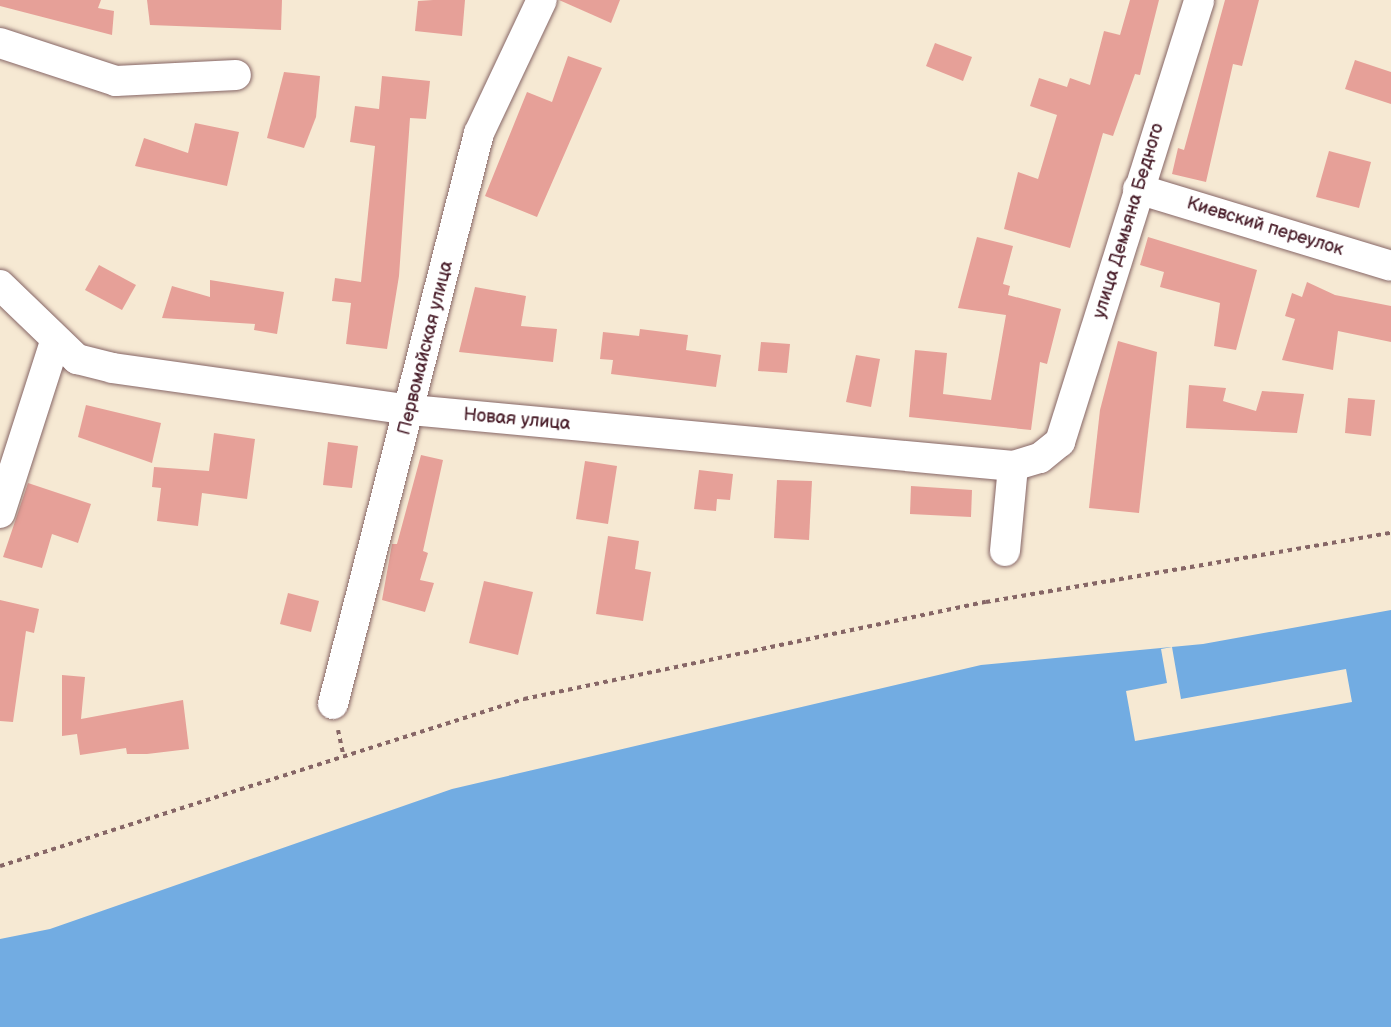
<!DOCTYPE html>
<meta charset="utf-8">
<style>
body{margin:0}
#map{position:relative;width:1391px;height:1027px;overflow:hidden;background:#f6e9d3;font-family:"Balsamiq Sans",sans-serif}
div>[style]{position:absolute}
.water>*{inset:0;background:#72ace2}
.pier>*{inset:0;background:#f6e9d3}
.building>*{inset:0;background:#e6a098}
.path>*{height:4px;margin-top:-2px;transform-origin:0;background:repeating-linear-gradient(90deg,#866666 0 4.5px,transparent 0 9px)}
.roads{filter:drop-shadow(0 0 2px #866666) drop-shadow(0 0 2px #866666)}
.minor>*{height:30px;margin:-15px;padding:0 15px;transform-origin:15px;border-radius:15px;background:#fff}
span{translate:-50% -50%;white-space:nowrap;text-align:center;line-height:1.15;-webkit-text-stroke:5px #fff;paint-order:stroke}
.street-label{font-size:18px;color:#4a1f2b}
</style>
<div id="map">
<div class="water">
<i style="clip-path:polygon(1391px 610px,1391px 1027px,0 1027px,0 939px,50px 929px,452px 789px,981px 665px,1203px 644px)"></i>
</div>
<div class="pier">
<i style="clip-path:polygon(1172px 647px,1181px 699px,1346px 669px,1352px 702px,1135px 741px,1126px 691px,1167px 683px,1161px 649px)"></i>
</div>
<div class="building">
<i style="clip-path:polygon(0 0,101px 0,98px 8px,114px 11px,112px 35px,0 6px)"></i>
<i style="clip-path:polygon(147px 0,282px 0,281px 30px,150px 25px)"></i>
<i style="clip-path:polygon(433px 0,465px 0,462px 36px,415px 31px,418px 1px)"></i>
<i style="clip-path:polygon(559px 0,620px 0,611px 23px)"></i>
<i style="clip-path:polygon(1130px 0,1159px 0,1140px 75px,1135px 74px,1113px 136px,1103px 133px,1070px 248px,1004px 229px,1018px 172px,1038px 179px,1057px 115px,1030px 106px,1039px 78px,1067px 87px,1070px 78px,1090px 85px,1104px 31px,1120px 35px)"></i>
<i style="clip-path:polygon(1225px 0,1259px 0,1242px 66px,1233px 64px,1206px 182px,1172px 174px,1178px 148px,1184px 150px)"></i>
<i style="clip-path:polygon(935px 43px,972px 57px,963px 81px,926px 66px)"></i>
<i style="clip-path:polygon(568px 56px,602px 68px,537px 217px,485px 196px,527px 92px,552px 102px)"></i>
<i style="clip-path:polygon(1355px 60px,1391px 72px,1391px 104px,1345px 89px)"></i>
<i style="clip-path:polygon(284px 72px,320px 76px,316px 117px,304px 148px,267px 138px)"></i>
<i style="clip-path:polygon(382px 76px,430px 81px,426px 119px,410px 118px,399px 276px,387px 349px,346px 344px,351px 303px,332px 301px,335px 278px,361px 282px,375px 146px,350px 142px,355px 106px,379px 109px)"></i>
<i style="clip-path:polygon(195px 123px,239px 132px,227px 186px,135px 166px,144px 138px,188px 153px)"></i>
<i style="clip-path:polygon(1329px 151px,1371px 162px,1359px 208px,1316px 197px)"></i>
<i style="clip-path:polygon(977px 237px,1013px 246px,1003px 284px,1010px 286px,1008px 295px,1061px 309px,1047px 364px,1040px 362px,1031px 430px,909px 417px,915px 350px,947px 353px,943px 394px,991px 400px,1006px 315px,958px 308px)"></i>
<i style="clip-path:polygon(1148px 237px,1257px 270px,1236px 350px,1214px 346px,1220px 303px,1160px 287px,1164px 272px,1140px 265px)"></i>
<i style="clip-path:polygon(99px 265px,136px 285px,122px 310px,85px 290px)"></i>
<i style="clip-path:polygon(210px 280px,284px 292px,277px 334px,254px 330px,255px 324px,162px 318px,172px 286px,210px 297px)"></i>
<i style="clip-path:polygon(1307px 282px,1335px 295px,1391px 306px,1391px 342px,1338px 331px,1333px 370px,1282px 360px,1295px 319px,1285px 316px,1292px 293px,1302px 297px)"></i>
<i style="clip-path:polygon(475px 287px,526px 296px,521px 326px,557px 329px,553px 362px,459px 352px)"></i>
<i style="clip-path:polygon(640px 329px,688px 335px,686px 350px,721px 355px,716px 387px,611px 374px,613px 360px,600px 359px,603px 332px,639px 336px)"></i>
<i style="clip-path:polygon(1118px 341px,1157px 352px,1139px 513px,1089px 508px,1100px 410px)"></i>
<i style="clip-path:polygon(761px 342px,790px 344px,787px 373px,758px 371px)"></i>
<i style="clip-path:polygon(856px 355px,880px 359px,871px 407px,846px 402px)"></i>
<i style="clip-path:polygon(1189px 385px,1226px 388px,1223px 401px,1256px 411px,1262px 391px,1304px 394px,1297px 433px,1186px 428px)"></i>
<i style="clip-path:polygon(1348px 398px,1375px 400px,1371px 436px,1345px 433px)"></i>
<i style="clip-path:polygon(86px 405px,161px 423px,152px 463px,78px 437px)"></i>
<i style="clip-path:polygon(214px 433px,255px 439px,247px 499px,202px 493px,198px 526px,157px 521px,161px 488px,152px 487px,154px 467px,209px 471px)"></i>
<i style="clip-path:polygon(328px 442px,358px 446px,352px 488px,323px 485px)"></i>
<i style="clip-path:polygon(421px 455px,443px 460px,423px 551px,428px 553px,420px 580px,434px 583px,425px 612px,382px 600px,392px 544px,397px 544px)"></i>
<i style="clip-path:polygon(585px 461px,617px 466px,608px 524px,576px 519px)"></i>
<i style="clip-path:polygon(699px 470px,733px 474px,730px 500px,717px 499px,716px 511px,694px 509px)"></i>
<i style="clip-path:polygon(777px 480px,812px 481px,809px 540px,774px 538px)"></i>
<i style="clip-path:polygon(28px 483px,91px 504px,78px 543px,52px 534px,42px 568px,3px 557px)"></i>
<i style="clip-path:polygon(911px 486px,972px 490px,971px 517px,910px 514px)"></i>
<i style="clip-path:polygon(608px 536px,639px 541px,635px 569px,651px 572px,643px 621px,596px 614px)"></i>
<i style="clip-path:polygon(484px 581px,533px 592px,518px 655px,469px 643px)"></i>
<i style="clip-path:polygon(288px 593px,319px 601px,311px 632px,280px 624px)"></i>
<i style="clip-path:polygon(0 600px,39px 609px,34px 633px,26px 631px,13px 722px,0 721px)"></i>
<i style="clip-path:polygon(62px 675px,85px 677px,81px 719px,183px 700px,189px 749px,147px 754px,127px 754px,126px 748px,80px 755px,77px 734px,62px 736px)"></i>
</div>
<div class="path">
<i style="left:338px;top:730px;width:24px;rotate:78deg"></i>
<i style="left:0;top:866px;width:550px;rotate:-17.68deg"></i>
<i style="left:524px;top:699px;width:472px;rotate:-11.9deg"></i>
<i style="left:986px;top:602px;width:411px;rotate:-9.7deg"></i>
</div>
<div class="roads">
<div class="minor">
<i style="left:0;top:43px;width:122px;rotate:18.1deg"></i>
<i style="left:116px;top:81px;width:120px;rotate:-2.9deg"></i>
<i style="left:1138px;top:189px;width:264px;rotate:16.9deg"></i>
<i style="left:0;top:285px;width:107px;rotate:43.9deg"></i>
<i style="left:77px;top:359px;width:36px;rotate:14deg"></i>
<i style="left:112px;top:368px;width:302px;rotate:8deg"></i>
<i style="left:411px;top:410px;width:605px;rotate:5.31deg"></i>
<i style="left:1013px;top:466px;width:28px;rotate:-17deg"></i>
<i style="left:1040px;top:458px;width:26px;rotate:-39deg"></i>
<i style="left:1060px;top:442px;width:463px;rotate:-72.5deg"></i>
<i style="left:0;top:513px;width:180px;rotate:-72.2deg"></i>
<i style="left:1005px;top:551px;width:85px;rotate:-84.6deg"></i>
<i style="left:333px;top:704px;width:589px;rotate:-75.66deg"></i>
<i style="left:479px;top:133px;width:147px;rotate:-64.7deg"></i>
</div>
</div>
<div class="street-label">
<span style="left:1129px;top:221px;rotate:-73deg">улица Демьяна Бедного</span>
<span style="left:1265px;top:227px;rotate:17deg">Киевский переулок</span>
<span style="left:426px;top:348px;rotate:-76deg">Первомайская улица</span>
<span style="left:517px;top:420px;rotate:5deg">Новая улица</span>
</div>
</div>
